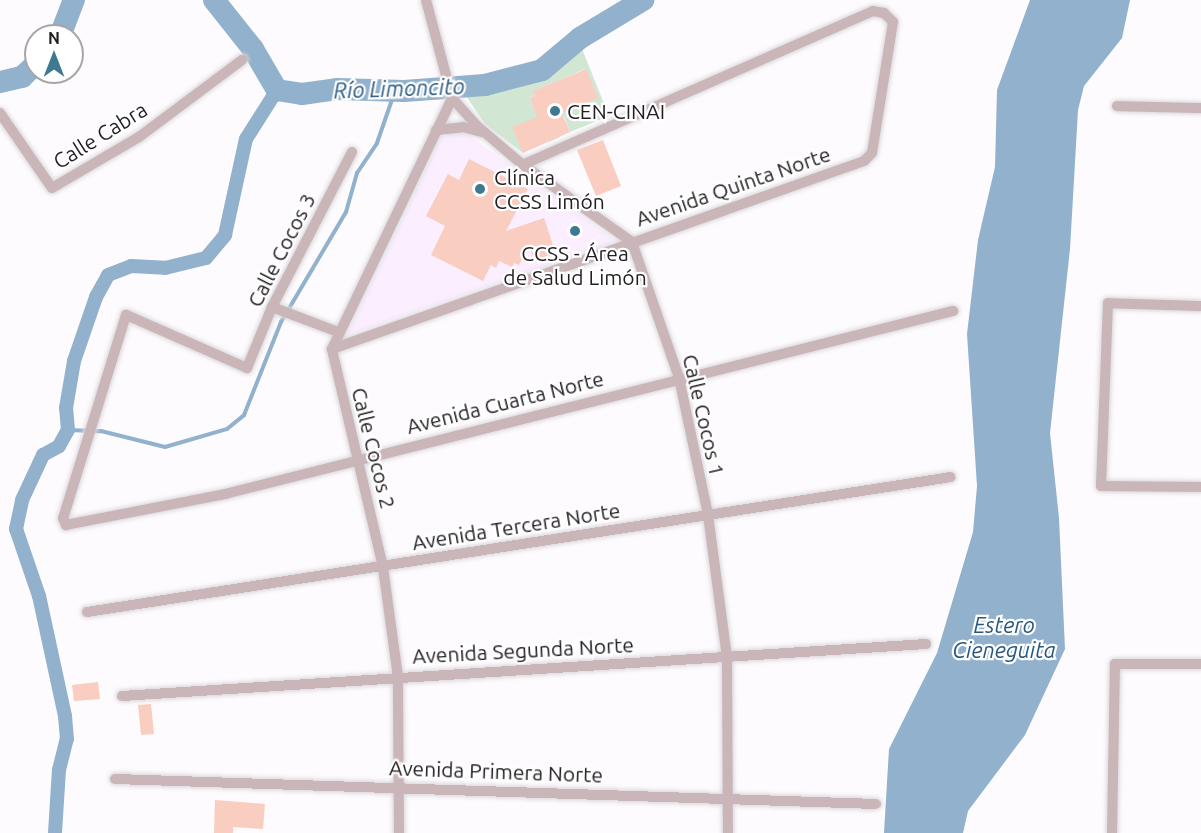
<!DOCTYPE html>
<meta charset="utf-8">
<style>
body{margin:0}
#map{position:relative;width:1201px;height:833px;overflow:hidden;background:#fdfbfe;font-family:Ubuntu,sans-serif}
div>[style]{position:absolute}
.built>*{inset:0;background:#faeeff}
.green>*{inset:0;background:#d2e7d3}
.water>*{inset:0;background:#92b1cc}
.stream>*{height:4px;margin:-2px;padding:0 2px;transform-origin:2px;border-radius:2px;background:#92b1cc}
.canal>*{height:14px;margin:-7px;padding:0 7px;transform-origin:7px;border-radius:7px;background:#92b1cc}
.river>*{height:22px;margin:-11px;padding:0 11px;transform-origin:11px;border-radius:11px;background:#92b1cc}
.building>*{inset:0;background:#f9cdc0}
.roads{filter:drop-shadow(0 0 2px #dad8db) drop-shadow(0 0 2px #dad8db)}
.street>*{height:10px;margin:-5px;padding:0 5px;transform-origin:5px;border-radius:5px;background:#cab5b8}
.dots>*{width:16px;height:16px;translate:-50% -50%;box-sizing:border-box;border:3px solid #fff;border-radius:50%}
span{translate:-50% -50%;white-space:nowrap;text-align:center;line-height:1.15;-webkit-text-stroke:4.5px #fff;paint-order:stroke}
.poi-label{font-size:21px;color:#221e23}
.left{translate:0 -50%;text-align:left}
.street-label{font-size:21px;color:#221e23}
.water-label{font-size:22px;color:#28587f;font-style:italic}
.north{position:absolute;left:24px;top:24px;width:60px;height:60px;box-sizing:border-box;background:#fff;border:2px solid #a7a5a7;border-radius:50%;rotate:0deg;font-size:16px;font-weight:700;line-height:24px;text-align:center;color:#221e23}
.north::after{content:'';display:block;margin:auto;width:21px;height:27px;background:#3d7990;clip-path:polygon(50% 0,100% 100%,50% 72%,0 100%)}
</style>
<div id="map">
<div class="built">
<i style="clip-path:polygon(453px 132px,467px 134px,616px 241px,347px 335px,441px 138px)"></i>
</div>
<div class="green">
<i style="clip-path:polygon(582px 49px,609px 116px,570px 132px,564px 116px,554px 120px,560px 137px,549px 142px,541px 122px,597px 98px,585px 69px,534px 91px,535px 96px,530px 98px,534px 108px,544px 114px,523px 153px,485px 124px,466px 96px,547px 75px)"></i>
</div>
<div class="water">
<i style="clip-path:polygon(1030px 0,1130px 0,1122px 38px,1084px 86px,1078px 110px,1070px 249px,1050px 433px,1059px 518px,1065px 649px,1025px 735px,968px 811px,963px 833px,884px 833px,889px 749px,937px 653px,973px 532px,977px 486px,967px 334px,978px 240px,995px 167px,997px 90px)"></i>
</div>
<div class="stream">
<i style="left:68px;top:430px;width:33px;rotate:2deg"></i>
<i style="left:101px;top:431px;width:66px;rotate:14deg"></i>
<i style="left:165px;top:447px;width:65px;rotate:-16.2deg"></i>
<i style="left:227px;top:429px;width:22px;rotate:-39deg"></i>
<i style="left:244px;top:415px;width:100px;rotate:-68.3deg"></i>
<i style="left:281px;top:322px;width:128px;rotate:-59.4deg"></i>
<i style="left:346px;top:212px;width:41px;rotate:-74.2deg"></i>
<i style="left:357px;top:173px;width:36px;rotate:-56deg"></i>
<i style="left:377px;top:143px;width:55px;rotate:-70.9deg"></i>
</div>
<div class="canal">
<i style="left:55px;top:833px;width:63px;rotate:-86.4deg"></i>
<i style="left:59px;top:770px;width:32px;rotate:-76deg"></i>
<i style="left:67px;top:739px;width:23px;rotate:-95deg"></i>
<i style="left:65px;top:716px;width:123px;rotate:-102.2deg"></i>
<i style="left:39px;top:596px;width:71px;rotate:-108.9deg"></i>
<i style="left:16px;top:529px;width:30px;rotate:-78deg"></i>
<i style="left:22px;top:500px;width:50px;rotate:-65deg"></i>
<i style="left:43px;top:455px;width:18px;rotate:-29deg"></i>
<i style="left:59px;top:446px;width:18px;rotate:-61deg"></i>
<i style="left:68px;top:430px;width:22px;rotate:-95deg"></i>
<i style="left:66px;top:408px;width:48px;rotate:-80.3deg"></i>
<i style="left:74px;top:361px;width:68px;rotate:-71deg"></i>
<i style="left:96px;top:297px;width:25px;rotate:-61deg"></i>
<i style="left:108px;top:275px;width:25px;rotate:-21deg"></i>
<i style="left:131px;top:266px;width:34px;rotate:3deg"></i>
<i style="left:165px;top:268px;width:42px;rotate:-13.7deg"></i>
<i style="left:206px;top:258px;width:30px;rotate:-50deg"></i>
<i style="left:225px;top:235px;width:98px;rotate:-77.7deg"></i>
<i style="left:246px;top:139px;width:58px;rotate:-57.7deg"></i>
</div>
<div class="river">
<i style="left:214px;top:0;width:63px;rotate:51.5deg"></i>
<i style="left:253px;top:49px;width:48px;rotate:59.7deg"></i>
<i style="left:277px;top:90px;width:25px;rotate:9deg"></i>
<i style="left:302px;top:94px;width:35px;rotate:-8deg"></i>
<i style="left:337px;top:89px;width:67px;rotate:1.7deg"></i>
<i style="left:404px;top:91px;width:81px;rotate:-4.2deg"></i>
<i style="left:485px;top:85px;width:59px;rotate:-14.7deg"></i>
<i style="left:542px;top:70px;width:50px;rotate:-40.1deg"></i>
<i style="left:580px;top:38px;width:74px;rotate:-31.1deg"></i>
<i style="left:60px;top:36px;width:39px;rotate:-69deg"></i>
<i style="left:0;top:82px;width:23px;rotate:-13deg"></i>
<i style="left:22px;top:77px;width:19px;rotate:-43deg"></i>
</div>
<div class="building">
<i style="clip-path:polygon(586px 69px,598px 98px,562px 113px,570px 132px,523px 153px,512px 127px,537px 117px,530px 98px,535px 96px,533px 91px)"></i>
<i style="clip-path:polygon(603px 140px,621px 186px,596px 196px,577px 150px)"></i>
<i style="clip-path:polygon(469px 159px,528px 189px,506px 231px,544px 218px,556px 254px,534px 261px,529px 245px,519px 265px,514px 263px,512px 267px,499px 261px,496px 268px,491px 265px,483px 281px,431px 255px,445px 226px,426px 216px,448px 174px,459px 180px)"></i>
<i style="clip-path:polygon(98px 682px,100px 699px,74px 701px,72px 685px)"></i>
<i style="clip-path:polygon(151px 704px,154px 734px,141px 735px,138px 705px)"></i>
<i style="clip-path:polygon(215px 800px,265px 804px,263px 829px,233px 827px,233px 833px,214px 833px)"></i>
</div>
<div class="roads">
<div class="street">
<i style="left:426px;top:0;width:101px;rotate:75.1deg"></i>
<i style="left:452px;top:98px;width:36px;rotate:48deg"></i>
<i style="left:476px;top:125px;width:62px;rotate:40.4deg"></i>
<i style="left:523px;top:165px;width:133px;rotate:35.2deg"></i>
<i style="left:632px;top:242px;width:144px;rotate:70.9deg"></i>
<i style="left:679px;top:378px;width:140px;rotate:78deg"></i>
<i style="left:708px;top:515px;width:143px;rotate:82.4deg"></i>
<i style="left:727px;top:657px;width:176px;rotate:89.7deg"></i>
<i style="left:1117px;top:106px;width:84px;rotate:1.4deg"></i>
<i style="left:0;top:113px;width:91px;rotate:55.3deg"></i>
<i style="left:52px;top:188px;width:101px;rotate:-30.4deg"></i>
<i style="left:139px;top:137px;width:129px;rotate:-36.8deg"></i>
<i style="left:436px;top:130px;width:27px;rotate:-6deg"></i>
<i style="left:463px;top:127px;width:20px;rotate:15deg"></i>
<i style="left:352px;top:152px;width:174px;rotate:117.3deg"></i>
<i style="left:272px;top:307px;width:66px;rotate:112.3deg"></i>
<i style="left:247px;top:368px;width:132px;rotate:-156.3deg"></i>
<i style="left:126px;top:315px;width:213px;rotate:107.2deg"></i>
<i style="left:63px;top:518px;width:8px;rotate:67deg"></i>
<i style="left:66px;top:525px;width:162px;rotate:-11deg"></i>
<i style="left:225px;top:494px;width:751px;rotate:-14.11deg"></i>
<i style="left:1201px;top:306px;width:93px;rotate:-178.2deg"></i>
<i style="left:1108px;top:303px;width:183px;rotate:92.2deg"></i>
<i style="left:1101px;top:486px;width:100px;rotate:0.6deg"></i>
<i style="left:272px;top:307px;width:71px;rotate:20.7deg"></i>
<i style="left:332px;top:349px;width:564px;rotate:-19.46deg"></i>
<i style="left:864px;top:161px;width:11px;rotate:-45deg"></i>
<i style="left:872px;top:153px;width:133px;rotate:-80.9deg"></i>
<i style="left:893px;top:22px;width:13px;rotate:-135deg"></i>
<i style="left:884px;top:13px;width:11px;rotate:-170deg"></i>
<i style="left:873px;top:11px;width:382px;rotate:156.3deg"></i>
<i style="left:87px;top:612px;width:874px;rotate:-8.88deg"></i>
<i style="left:122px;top:696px;width:806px;rotate:-3.7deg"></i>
<i style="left:115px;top:779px;width:761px;rotate:1.88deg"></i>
<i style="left:399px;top:833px;width:156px;rotate:-90.4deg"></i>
<i style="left:398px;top:677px;width:111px;rotate:-97.8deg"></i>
<i style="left:383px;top:567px;width:224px;rotate:-103.2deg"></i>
<i style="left:332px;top:349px;width:278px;rotate:-64.4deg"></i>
<i style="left:1112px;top:833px;width:169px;rotate:-89deg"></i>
<i style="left:1115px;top:664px;width:86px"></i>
</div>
</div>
<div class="dots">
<i style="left:555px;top:111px;background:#3d7990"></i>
<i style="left:480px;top:189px;background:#3d7990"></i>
<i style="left:575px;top:231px;background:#3d7990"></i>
</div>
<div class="poi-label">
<span class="left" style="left:567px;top:111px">CEN-CINAI</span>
<span class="left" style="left:494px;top:189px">Clínica<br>CCSS Limón</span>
<span style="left:575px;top:265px">CCSS - Área<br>de Salud Limón</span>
</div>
<div class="street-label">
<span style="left:100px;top:135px;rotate:-32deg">Calle Cabra</span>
<span style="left:733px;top:186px;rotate:-19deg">Avenida Quinta Norte</span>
<span style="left:281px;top:250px;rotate:-63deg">Calle Cocos 3</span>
<span style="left:505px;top:402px;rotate:-14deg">Avenida Cuarta Norte</span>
<span style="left:704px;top:415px;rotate:77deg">Calle Cocos 1</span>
<span style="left:374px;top:448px;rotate:76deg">Calle Cocos 2</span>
<span style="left:516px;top:526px;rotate:-9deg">Avenida Tercera Norte</span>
<span style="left:523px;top:650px;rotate:-3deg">Avenida Segunda Norte</span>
<span style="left:496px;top:771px;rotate:2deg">Avenida Primera Norte</span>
</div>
<div class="water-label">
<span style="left:399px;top:88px;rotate:-2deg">Río Limoncito</span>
<span style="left:1004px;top:637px">Estero<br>Cieneguita</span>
</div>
<div class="north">N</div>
</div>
